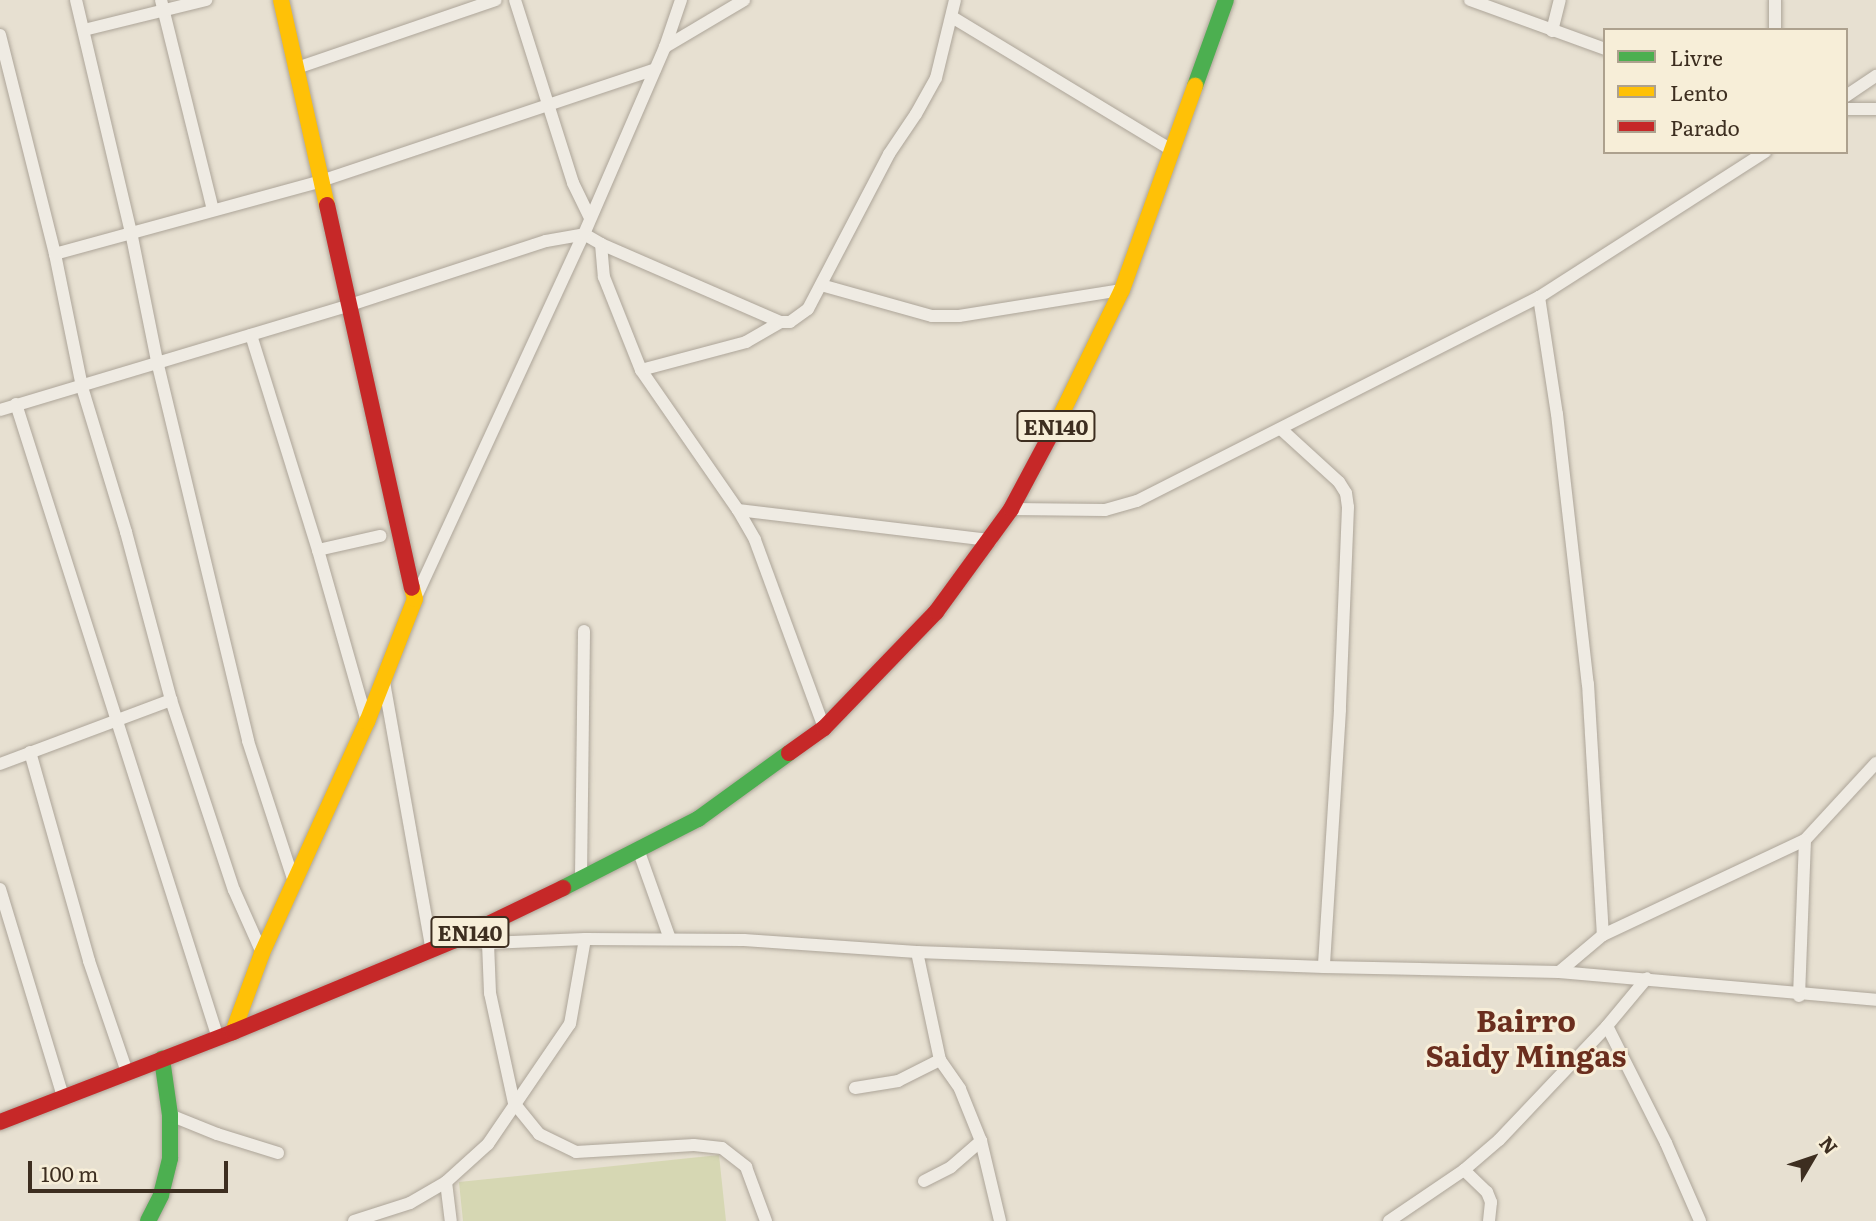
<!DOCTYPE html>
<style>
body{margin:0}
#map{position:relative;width:1876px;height:1221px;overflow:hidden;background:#e7e0d1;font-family:Literata,serif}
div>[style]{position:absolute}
.green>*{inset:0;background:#d6d7b3}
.roads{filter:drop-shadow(0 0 2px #ada599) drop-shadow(0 0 2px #ada599)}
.street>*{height:12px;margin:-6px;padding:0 6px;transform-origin:6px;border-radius:6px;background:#efebe3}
.fast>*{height:16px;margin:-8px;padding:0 8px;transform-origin:8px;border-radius:8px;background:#4caf50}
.slow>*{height:16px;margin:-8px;padding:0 8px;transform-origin:8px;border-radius:8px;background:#ffc107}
.jam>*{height:16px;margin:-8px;padding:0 8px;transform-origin:8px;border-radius:8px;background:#c62828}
span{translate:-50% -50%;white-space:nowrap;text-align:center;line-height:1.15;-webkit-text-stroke:6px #f7eed8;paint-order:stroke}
.shield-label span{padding:2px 5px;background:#f7eed8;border:2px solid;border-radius:5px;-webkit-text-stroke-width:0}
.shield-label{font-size:21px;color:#3d2e20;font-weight:700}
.district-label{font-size:30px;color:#6b2e1e;font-weight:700}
.legend{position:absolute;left:1603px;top:28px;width:245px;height:126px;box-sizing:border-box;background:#f7eed8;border:2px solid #ada18e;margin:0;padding:9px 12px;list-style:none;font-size:21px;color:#3d2e20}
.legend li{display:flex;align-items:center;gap:14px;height:35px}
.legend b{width:35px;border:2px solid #ada18e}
.north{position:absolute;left:1778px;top:1123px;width:70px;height:70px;-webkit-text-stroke:5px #f7eed8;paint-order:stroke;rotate:51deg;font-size:19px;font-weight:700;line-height:28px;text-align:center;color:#3d2e20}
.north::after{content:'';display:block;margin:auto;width:24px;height:32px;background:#3d2e20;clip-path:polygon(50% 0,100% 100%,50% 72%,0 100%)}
.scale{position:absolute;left:28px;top:1161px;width:200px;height:32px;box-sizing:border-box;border:4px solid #3d2e20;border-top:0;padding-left:9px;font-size:21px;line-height:24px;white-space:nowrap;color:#3d2e20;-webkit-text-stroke:5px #f7eed8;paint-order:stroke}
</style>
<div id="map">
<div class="green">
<i style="clip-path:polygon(719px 1155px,726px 1221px,463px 1221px,459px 1182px)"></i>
</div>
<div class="roads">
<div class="street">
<i style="left:76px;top:0;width:238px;rotate:76.7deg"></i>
<i style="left:131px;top:232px;width:132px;rotate:78.6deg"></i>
<i style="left:157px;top:361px;width:391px;rotate:76.5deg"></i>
<i style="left:248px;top:741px;width:148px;rotate:71.9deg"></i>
<i style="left:161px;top:0;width:216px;rotate:76.1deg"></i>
<i style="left:515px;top:0;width:192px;rotate:72.4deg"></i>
<i style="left:573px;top:183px;width:39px;rotate:64deg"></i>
<i style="left:1470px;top:0;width:144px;rotate:19.9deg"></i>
<i style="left:952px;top:17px;width:257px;rotate:31.2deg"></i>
<i style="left:84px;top:30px;width:126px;rotate:-13.8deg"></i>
<i style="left:1775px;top:30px;width:30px;rotate:-90deg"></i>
<i style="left:1552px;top:31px;width:32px;rotate:-76deg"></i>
<i style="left:0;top:35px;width:226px;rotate:75.9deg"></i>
<i style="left:55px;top:254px;width:136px;rotate:78.5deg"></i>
<i style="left:82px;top:387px;width:152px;rotate:73.1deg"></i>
<i style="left:126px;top:532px;width:174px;rotate:75deg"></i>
<i style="left:171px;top:700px;width:200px;rotate:71.7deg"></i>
<i style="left:234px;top:890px;width:69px;rotate:66deg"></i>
<i style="left:665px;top:47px;width:92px;rotate:-30.7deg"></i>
<i style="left:297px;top:68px;width:210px;rotate:-18.9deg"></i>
<i style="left:1846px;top:96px;width:36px;rotate:-34deg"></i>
<i style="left:1846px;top:109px;width:30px"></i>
<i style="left:601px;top:244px;width:33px;rotate:85deg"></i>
<i style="left:604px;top:277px;width:100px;rotate:68.3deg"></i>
<i style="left:641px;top:370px;width:170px;rotate:55.3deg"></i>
<i style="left:738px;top:510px;width:34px;rotate:60deg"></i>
<i style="left:755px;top:540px;width:200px;rotate:69.8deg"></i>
<i style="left:55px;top:254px;width:276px;rotate:-15.3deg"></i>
<i style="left:321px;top:181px;width:352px;rotate:-18.5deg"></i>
<i style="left:821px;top:285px;width:115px;rotate:15.6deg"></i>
<i style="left:932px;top:316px;width:27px"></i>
<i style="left:959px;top:316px;width:165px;rotate:-9.1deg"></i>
<i style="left:1539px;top:297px;width:118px;rotate:81.3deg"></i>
<i style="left:1557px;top:414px;width:272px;rotate:83.5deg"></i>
<i style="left:1588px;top:684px;width:251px;rotate:86.6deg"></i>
<i style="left:251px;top:335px;width:225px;rotate:72.7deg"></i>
<i style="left:318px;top:550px;width:179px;rotate:74.1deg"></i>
<i style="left:641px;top:370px;width:109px;rotate:-14.9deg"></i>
<i style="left:746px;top:342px;width:39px;rotate:-30deg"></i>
<i style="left:16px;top:404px;width:665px;rotate:72.33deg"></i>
<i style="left:0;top:410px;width:365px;rotate:-16.7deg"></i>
<i style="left:350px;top:305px;width:206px;rotate:-18.1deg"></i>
<i style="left:546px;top:241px;width:39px;rotate:-10deg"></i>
<i style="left:584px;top:234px;width:20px;rotate:30deg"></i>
<i style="left:601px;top:244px;width:195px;rotate:23.5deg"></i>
<i style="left:780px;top:322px;width:10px"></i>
<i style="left:790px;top:322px;width:22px;rotate:-36deg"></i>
<i style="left:808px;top:309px;width:175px;rotate:-62.4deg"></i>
<i style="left:889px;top:154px;width:48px;rotate:-56deg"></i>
<i style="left:916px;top:114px;width:41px;rotate:-60.9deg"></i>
<i style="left:936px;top:78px;width:80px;rotate:-76.3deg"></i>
<i style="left:1282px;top:430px;width:77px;rotate:42.4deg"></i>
<i style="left:1339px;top:482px;width:13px;rotate:58deg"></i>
<i style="left:1346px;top:493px;width:14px;rotate:82deg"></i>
<i style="left:1348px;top:507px;width:203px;rotate:92.3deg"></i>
<i style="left:1340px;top:710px;width:257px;rotate:93.6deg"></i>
<i style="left:1011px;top:509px;width:94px;rotate:0.6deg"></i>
<i style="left:1105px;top:510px;width:33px;rotate:-16deg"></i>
<i style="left:1137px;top:501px;width:451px;rotate:-26.9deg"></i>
<i style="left:1539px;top:297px;width:269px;rotate:-32.7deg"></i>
<i style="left:738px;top:510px;width:255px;rotate:6.8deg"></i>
<i style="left:318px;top:550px;width:64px;rotate:-12.7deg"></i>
<i style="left:415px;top:599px;width:402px;rotate:-65.2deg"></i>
<i style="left:584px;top:234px;width:204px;rotate:-66.6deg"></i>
<i style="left:665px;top:47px;width:50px;rotate:-71.2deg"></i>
<i style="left:384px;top:682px;width:269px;rotate:79.9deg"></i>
<i style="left:30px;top:752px;width:217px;rotate:74.2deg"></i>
<i style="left:89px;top:961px;width:117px;rotate:71.1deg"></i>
<i style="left:0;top:764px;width:183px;rotate:-20.5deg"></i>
<i style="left:639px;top:852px;width:92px;rotate:70.4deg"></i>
<i style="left:581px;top:877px;width:246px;rotate:-89.3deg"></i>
<i style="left:0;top:889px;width:216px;rotate:73.1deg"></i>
<i style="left:459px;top:940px;width:29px;rotate:6deg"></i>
<i style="left:488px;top:943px;width:97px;rotate:-2.4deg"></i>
<i style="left:585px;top:939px;width:159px;rotate:0.4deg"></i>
<i style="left:744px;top:940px;width:173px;rotate:4deg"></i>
<i style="left:917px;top:952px;width:407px;rotate:2.1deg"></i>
<i style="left:1324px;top:967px;width:235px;rotate:1.2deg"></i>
<i style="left:1559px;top:972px;width:318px;rotate:5deg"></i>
<i style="left:488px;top:943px;width:50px;rotate:87.7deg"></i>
<i style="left:490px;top:993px;width:113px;rotate:77.7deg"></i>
<i style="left:514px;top:1103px;width:40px;rotate:51deg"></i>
<i style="left:539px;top:1134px;width:41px;rotate:25.9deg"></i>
<i style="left:576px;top:1152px;width:118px;rotate:-3.4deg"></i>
<i style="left:694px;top:1145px;width:28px;rotate:6deg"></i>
<i style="left:722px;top:1148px;width:31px;rotate:38deg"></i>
<i style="left:746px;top:1167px;width:58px;rotate:69.7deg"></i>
<i style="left:917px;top:952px;width:110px;rotate:78deg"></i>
<i style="left:940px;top:1060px;width:35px;rotate:55deg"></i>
<i style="left:960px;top:1089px;width:56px;rotate:68deg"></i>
<i style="left:981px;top:1141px;width:82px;rotate:76.6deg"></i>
<i style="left:1559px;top:972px;width:57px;rotate:-40.1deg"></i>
<i style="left:1603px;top:935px;width:223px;rotate:-25.2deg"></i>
<i style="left:1805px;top:840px;width:105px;rotate:-47.3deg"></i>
<i style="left:1799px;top:996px;width:156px;rotate:-87.8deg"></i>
<i style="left:1607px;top:1026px;width:131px;rotate:63.2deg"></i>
<i style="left:1666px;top:1143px;width:85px;rotate:66.4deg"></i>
<i style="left:855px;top:1088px;width:44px;rotate:-9.2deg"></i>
<i style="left:898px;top:1081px;width:47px;rotate:-26.6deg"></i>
<i style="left:170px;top:1115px;width:51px;rotate:22deg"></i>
<i style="left:217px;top:1134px;width:64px;rotate:17.3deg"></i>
<i style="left:1464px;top:1170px;width:32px;rotate:44deg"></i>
<i style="left:1487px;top:1192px;width:11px;rotate:68deg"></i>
<i style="left:1491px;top:1202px;width:19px;rotate:96deg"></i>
<i style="left:924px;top:1181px;width:30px;rotate:-27deg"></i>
<i style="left:951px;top:1167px;width:40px;rotate:-41deg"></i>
<i style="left:446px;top:1182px;width:39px;rotate:83deg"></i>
<i style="left:354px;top:1221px;width:59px;rotate:-17.8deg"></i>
<i style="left:410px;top:1203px;width:42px;rotate:-30.3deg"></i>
<i style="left:446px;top:1182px;width:57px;rotate:-42.1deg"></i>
<i style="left:488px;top:1144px;width:145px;rotate:-55.7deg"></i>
<i style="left:570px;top:1024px;width:86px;rotate:-80deg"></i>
<i style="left:1389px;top:1221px;width:91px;rotate:-34.2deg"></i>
<i style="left:1464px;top:1170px;width:46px;rotate:-40.6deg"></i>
<i style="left:1499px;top:1140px;width:157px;rotate:-46.5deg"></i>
<i style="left:1607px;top:1026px;width:62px;rotate:-50.2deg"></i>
</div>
<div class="fast">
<i style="left:1195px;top:86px;width:91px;rotate:-70.2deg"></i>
<i style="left:563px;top:888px;width:152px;rotate:-27.1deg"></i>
<i style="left:698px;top:819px;width:112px;rotate:-36deg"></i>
<i style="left:148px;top:1221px;width:29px;rotate:-63deg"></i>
<i style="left:161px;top:1195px;width:38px;rotate:-76deg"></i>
<i style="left:170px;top:1158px;width:43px;rotate:-90deg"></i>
<i style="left:170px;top:1115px;width:57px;rotate:-98.1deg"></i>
</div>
<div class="slow">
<i style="left:281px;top:0;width:210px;rotate:77.4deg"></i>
<i style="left:1057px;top:423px;width:148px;rotate:-64deg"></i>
<i style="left:1122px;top:290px;width:217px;rotate:-70.3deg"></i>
<i style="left:233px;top:1032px;width:84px;rotate:-69.8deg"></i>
<i style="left:262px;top:953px;width:254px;rotate:-65.6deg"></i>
<i style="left:367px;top:722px;width:132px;rotate:-68.7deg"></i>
<i style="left:415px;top:599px;width:11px;rotate:-105deg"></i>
</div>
<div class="jam">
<i style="left:327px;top:205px;width:392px;rotate:77.5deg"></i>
<i style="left:789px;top:753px;width:43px;rotate:-35.5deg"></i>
<i style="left:824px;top:728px;width:161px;rotate:-46deg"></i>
<i style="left:936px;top:612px;width:127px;rotate:-53.9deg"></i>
<i style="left:1011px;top:509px;width:98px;rotate:-61.9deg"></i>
<i style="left:0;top:1122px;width:250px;rotate:-21.1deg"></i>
<i style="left:233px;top:1032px;width:240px;rotate:-22.5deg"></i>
<i style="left:455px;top:940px;width:120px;rotate:-25.7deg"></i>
</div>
</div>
<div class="shield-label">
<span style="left:1056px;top:426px">EN140</span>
<span style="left:470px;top:932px">EN140</span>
</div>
<div class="district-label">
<span style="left:1526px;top:1036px">Bairro<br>Saidy Mingas</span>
</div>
<ul class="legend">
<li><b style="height:9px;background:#4caf50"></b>Livre</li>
<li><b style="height:9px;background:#ffc107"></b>Lento</li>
<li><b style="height:9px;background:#c62828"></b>Parado</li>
</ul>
<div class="north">N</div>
<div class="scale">100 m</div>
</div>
